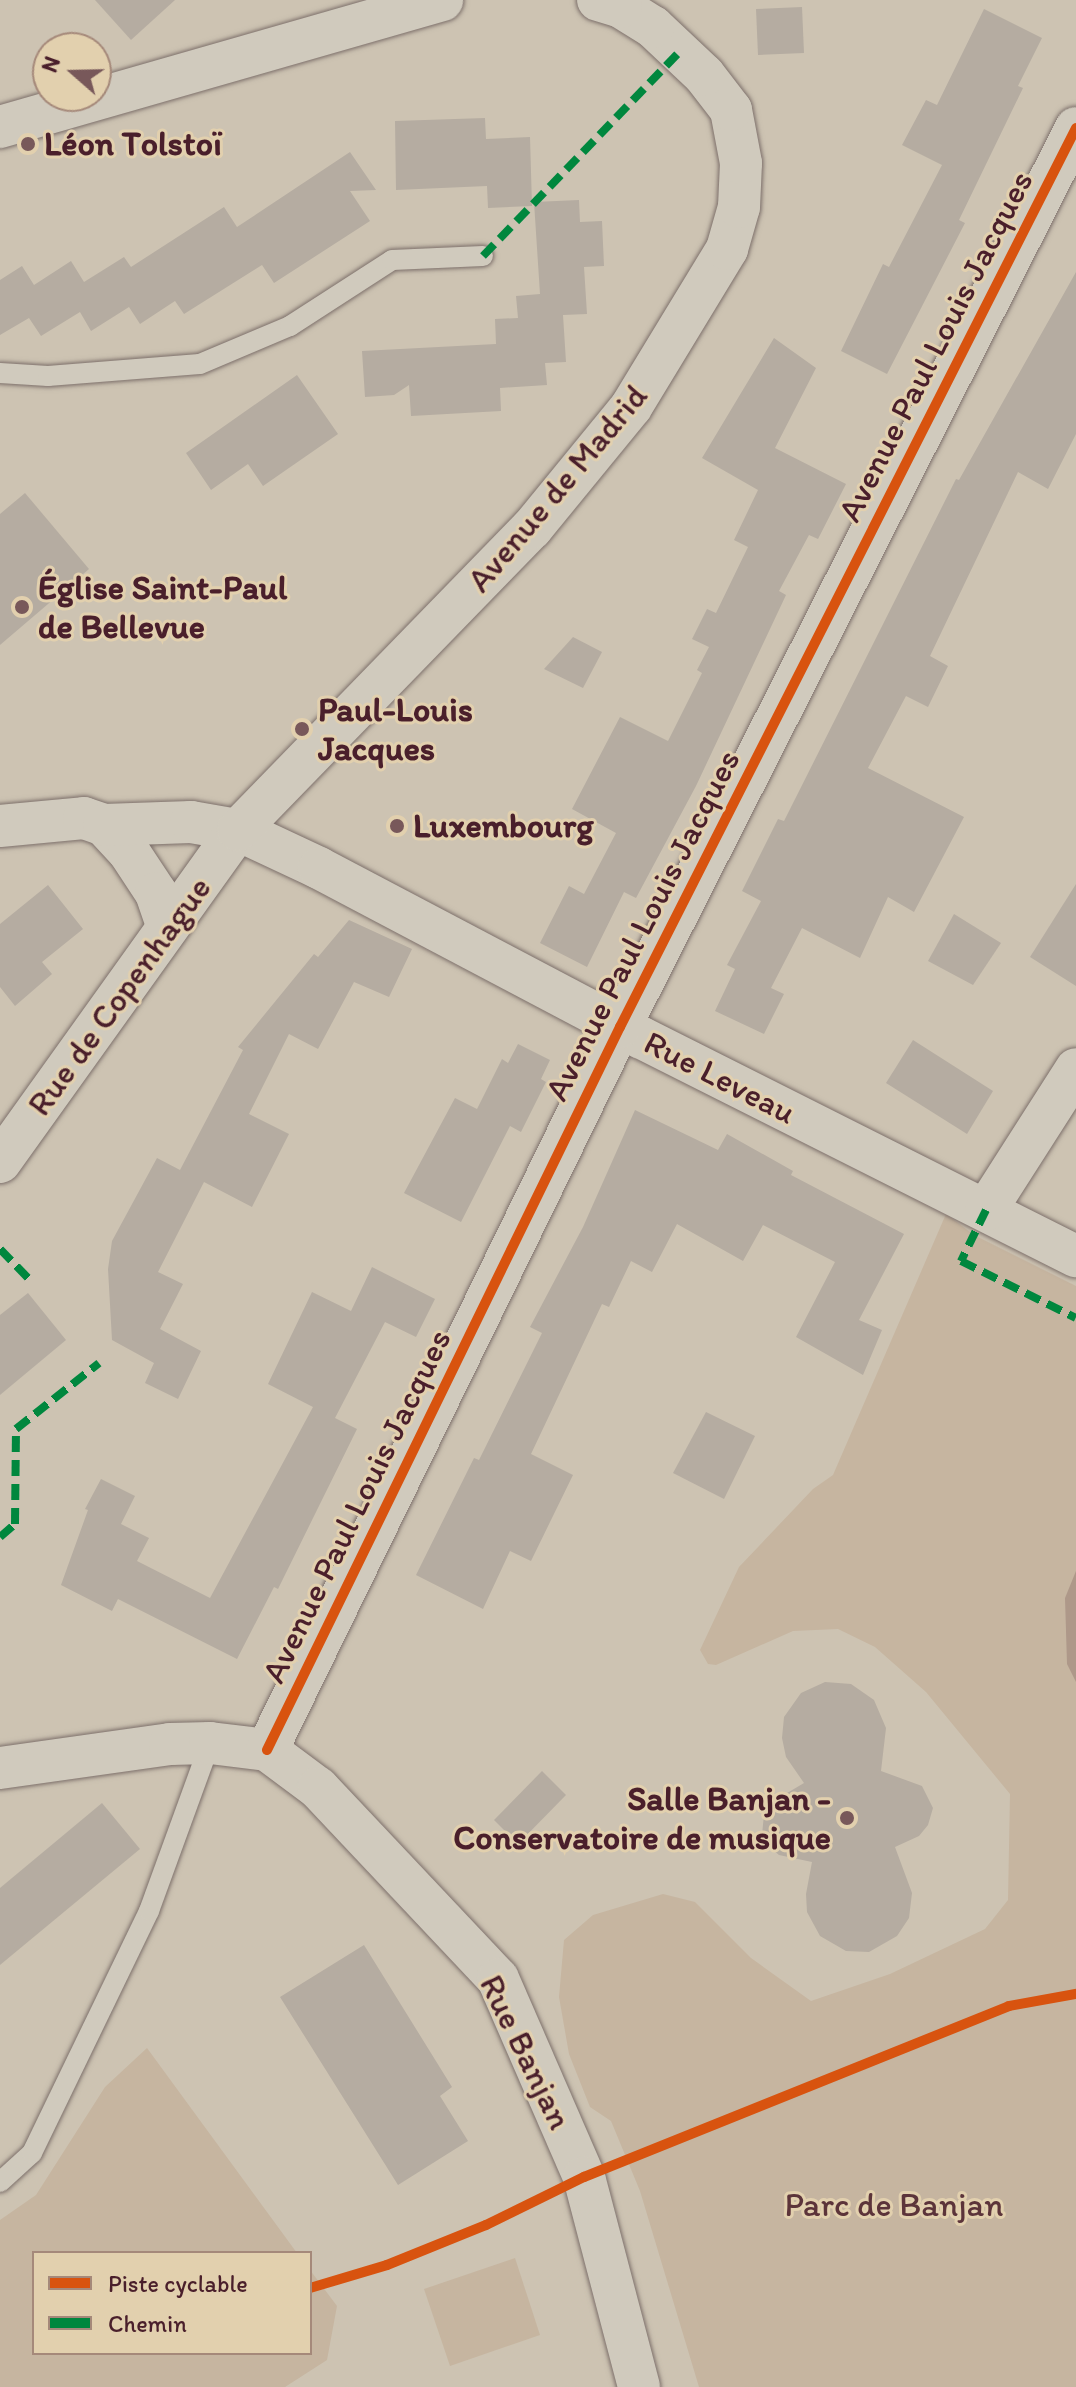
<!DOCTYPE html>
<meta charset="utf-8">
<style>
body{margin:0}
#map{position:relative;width:1076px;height:2387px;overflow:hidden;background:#cdc3b2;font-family:Itim,sans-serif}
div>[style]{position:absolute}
.green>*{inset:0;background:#c6b5a0}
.water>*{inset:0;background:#ae9889}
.building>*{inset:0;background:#b5aca1}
.roads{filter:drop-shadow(0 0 2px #7d706b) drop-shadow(0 0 2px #7d706b)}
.service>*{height:20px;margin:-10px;padding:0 10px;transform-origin:10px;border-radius:10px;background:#d0cabd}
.minor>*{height:42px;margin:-21px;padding:0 21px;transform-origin:21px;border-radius:21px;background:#d0cabd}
.quiet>*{height:8px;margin-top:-4px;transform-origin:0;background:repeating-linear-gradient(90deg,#00873e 0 16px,transparent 0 24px)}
.cycleway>*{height:10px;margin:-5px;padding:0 5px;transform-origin:5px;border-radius:5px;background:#d8530f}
.dots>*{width:22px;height:22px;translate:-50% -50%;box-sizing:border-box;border:4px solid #e2d0ae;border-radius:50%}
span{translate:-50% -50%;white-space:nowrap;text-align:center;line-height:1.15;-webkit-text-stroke:6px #e2d0ae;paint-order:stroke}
.poi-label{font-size:34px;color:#4a1f2b;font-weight:700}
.left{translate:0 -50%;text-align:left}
.right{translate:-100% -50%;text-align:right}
.street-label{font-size:34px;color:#4a1f2b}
.park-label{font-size:34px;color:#5c343a}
.legend{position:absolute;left:32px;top:2251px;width:280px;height:104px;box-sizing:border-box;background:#e2d0ae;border:2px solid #a5897a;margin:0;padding:10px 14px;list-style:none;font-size:24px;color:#4a1f2b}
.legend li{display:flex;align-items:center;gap:16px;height:40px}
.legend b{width:40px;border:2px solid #a5897a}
.north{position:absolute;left:32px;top:32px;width:80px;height:80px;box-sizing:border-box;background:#e2d0ae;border:2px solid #a5897a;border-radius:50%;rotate:290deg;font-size:22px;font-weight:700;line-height:32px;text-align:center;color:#4a1f2b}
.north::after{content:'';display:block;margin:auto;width:28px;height:36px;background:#78585a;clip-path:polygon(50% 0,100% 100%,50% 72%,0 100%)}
</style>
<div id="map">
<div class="green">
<i style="clip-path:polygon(946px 1214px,974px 1235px,1076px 1286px,1076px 2387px,699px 2387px,640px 2191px,611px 2121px,590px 2107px,569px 2054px,559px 1997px,564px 1940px,593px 1915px,663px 1894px,695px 1902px,751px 1958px,811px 2001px,890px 1974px,985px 1929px,1008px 1900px,1010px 1794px,926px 1692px,875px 1647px,838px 1629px,793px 1631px,716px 1665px,708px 1664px,700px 1650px,739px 1567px,813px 1489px,833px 1475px)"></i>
<i style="clip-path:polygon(147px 2048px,297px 2253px,34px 2253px,34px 2353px,310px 2353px,310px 2270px,337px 2306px,327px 2360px,285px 2387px,0 2387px,0 2220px,36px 2195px,105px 2087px)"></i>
<i style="clip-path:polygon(515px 2258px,540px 2335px,450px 2366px,424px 2289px)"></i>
</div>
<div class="water">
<i style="clip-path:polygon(1076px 1571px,1076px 1682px,1067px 1664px,1065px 1598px)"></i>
</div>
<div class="building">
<i style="clip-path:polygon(95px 0,175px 0,131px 40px)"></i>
<i style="clip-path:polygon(802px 7px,804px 53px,758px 55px,756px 9px)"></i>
<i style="clip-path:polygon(984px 9px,1042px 38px,1018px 86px,1023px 88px,959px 220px,965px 223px,887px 374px,841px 351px,883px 264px,889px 267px,942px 165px,902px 145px,926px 100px,937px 105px)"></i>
<i style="clip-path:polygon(485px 118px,486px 139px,530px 137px,532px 206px,488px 208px,487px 186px,396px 190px,395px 121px)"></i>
<i style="clip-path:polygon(350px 152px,376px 190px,350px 191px,370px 221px,274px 283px,262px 265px,184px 314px,175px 301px,140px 324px,129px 307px,91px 331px,80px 312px,41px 336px,29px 318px,0 335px,0 280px,22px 266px,34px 285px,71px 261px,84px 282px,124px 257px,131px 267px,224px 207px,237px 227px)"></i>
<i style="clip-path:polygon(579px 200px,580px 222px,602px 221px,604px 266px,584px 267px,587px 314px,563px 315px,566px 362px,545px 363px,547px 385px,500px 388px,501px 411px,411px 416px,409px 385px,394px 395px,365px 397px,362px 351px,496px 344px,495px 319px,518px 318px,516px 296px,540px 294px,534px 202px)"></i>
<i style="clip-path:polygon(1076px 272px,1076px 434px,1048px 489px,1018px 472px,930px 656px,948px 666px,928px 707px,906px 696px,868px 768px,964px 817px,914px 912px,888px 897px,860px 958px,802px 928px,771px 988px,784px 994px,764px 1034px,715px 1011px,735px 969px,727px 965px,761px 901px,742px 891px,778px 819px,784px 821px,956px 479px,959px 480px)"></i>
<i style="clip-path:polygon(774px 338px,816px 368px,775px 448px,846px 484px,818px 539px,809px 535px,779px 591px,786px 595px,696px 786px,636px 898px,624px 892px,587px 967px,540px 943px,569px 886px,584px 894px,616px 833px,572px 809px,620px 717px,668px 741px,702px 673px,697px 670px,709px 647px,692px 639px,707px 609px,716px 613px,748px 547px,734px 540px,758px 490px,702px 458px)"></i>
<i style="clip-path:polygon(297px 375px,338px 434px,263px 486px,248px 464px,211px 490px,186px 453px)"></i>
<i style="clip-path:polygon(25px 493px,89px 569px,0 645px,0 514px)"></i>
<i style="clip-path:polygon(573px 637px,602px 652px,583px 688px,544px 669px)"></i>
<i style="clip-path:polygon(1076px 884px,1076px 986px,1030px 957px)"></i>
<i style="clip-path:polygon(48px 885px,83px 929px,42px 962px,52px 974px,15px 1006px,0 987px,0 924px)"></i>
<i style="clip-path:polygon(954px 914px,1001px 943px,973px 985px,928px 961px)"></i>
<i style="clip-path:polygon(349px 920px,412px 949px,389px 997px,354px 982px,318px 1049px,289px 1034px,249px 1114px,289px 1134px,252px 1207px,204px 1182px,158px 1272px,183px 1284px,160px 1329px,201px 1351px,178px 1399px,145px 1383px,154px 1363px,112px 1340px,108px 1269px,112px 1241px,157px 1158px,180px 1170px,243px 1050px,238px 1047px,314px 954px,318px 957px)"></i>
<i style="clip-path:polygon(913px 1040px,993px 1091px,967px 1134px,886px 1083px)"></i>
<i style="clip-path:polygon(518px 1044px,550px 1060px,541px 1079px,546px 1082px,521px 1132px,510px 1126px,461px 1222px,404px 1193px,455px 1098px,477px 1109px,502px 1059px,508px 1063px)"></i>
<i style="clip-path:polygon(635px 1110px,718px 1150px,727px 1134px,793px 1171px,791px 1175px,904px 1234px,859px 1320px,882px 1330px,863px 1375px,796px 1337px,835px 1262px,763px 1225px,743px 1261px,677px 1224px,652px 1272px,631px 1261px,609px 1307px,602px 1304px,531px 1454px,573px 1475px,531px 1561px,510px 1551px,483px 1609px,416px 1575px,474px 1458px,479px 1460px,542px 1333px,530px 1327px,583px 1227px)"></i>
<i style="clip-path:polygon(372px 1267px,435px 1299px,416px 1337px,385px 1322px,335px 1418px,357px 1429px,278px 1589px,274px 1587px,237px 1659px,118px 1599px,112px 1611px,61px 1585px,88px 1510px,85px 1509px,101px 1479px,135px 1496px,121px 1524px,149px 1538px,137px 1561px,210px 1598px,313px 1407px,268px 1384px,312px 1292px,351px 1311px)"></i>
<i style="clip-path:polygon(28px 1293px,66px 1340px,0 1395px,0 1315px)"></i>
<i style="clip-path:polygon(706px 1412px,755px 1436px,724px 1499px,673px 1473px)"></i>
<i style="clip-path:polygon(825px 1682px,851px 1684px,874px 1700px,886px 1728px,881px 1771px,922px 1786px,933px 1808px,928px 1825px,919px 1836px,895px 1847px,912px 1893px,909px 1918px,897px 1936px,869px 1952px,846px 1951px,820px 1936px,807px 1912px,806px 1894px,812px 1862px,779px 1855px,767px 1845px,762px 1835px,764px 1814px,772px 1802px,804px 1783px,786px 1757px,782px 1738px,784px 1717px,801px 1693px)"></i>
<i style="clip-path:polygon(542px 1771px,566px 1795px,518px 1844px,494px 1820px)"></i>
<i style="clip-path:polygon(102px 1803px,140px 1849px,0 1965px,0 1888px)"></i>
<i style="clip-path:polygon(364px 1945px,452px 2087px,440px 2096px,468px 2141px,398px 2185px,280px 1997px)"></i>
</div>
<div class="roads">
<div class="service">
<i style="left:0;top:373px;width:48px;rotate:3.6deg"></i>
<i style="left:48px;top:376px;width:152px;rotate:-4.5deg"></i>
<i style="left:200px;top:364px;width:98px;rotate:-22.9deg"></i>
<i style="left:290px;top:326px;width:121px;rotate:-32.9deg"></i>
<i style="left:392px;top:260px;width:91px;rotate:-2.5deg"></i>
<i style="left:0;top:2182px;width:43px;rotate:-42.2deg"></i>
<i style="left:32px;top:2153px;width:269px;rotate:-64.2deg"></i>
<i style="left:149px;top:1911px;width:179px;rotate:-70deg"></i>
</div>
<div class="minor">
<i style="left:0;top:127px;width:460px;rotate:-16deg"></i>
<i style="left:104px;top:825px;width:37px;rotate:47deg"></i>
<i style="left:129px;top:852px;width:49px;rotate:56.6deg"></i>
<i style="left:156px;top:893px;width:36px;rotate:71deg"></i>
<i style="left:0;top:826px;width:84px;rotate:-5.4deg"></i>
<i style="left:84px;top:818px;width:21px;rotate:19deg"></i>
<i style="left:104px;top:825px;width:87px;rotate:-2deg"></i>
<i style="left:191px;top:822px;width:48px;rotate:9.7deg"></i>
<i style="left:238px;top:830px;width:89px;rotate:25.1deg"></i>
<i style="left:319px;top:868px;width:363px;rotate:27.8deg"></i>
<i style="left:640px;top:1037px;width:488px;rotate:26.7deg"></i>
<i style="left:0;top:1162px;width:408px;rotate:-54.4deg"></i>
<i style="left:238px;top:830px;width:421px;rotate:-45.8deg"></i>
<i style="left:532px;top:528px;width:156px;rotate:-50.7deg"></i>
<i style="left:631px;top:407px;width:185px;rotate:-58.7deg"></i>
<i style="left:727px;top:249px;width:44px;rotate:-74.1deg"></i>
<i style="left:739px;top:207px;width:44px;rotate:-87.4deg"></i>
<i style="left:741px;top:163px;width:54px;rotate:-100.7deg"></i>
<i style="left:731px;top:110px;width:44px;rotate:-127.6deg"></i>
<i style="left:704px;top:75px;width:70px;rotate:-136.7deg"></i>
<i style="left:653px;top:27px;width:38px;rotate:-148deg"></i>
<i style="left:621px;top:7px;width:24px;rotate:-163deg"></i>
<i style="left:986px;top:1210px;width:167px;rotate:-57.4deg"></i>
<i style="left:267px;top:1750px;width:805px;rotate:-63.98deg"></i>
<i style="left:620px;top:1027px;width:1008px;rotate:-63.1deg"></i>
<i style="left:0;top:1768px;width:172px;rotate:-8deg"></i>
<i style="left:170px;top:1744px;width:40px;rotate:-1.4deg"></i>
<i style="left:210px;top:1743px;width:57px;rotate:7deg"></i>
<i style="left:267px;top:1750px;width:64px;rotate:36.7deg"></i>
<i style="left:318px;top:1788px;width:262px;rotate:46.7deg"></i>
<i style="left:498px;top:1979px;width:216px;rotate:66.5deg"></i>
<i style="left:584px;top:2177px;width:217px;rotate:75.3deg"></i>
</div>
</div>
<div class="quiet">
<i style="left:483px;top:256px;width:284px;rotate:-46.1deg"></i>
<i style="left:986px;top:1210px;width:57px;rotate:116.1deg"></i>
<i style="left:961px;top:1261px;width:128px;rotate:26.4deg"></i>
<i style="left:0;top:1249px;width:42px;rotate:46deg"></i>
<i style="left:0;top:1537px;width:20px;rotate:-41deg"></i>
<i style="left:15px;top:1524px;width:95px;rotate:-89.4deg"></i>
<i style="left:16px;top:1429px;width:106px;rotate:-38.5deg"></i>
</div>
<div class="cycleway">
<i style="left:267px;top:1750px;width:805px;rotate:-63.98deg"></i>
<i style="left:620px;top:1027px;width:1008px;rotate:-63.1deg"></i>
<i style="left:310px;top:2288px;width:80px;rotate:-16.6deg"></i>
<i style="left:387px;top:2265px;width:107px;rotate:-22deg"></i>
<i style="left:486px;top:2225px;width:109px;rotate:-26.1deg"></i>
<i style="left:584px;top:2177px;width:458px;rotate:-21.9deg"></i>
<i style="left:1009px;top:2006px;width:68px;rotate:-10.2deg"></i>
</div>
<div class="dots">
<i style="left:28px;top:144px;background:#78585a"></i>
<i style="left:22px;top:607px;background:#78585a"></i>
<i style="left:302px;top:729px;background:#78585a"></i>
<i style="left:397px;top:826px;background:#78585a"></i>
<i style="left:847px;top:1818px;background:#78585a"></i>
</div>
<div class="poi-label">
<span class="left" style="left:44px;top:144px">Léon Tolstoï</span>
<span class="left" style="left:38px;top:607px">Église Saint-Paul<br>de Bellevue</span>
<span class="left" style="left:318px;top:729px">Paul-Louis<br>Jacques</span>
<span class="left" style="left:413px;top:826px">Luxembourg</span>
<span class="right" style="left:831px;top:1818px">Salle Banjan -<br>Conservatoire de musique</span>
</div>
<div class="street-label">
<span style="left:935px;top:346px;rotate:-63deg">Avenue Paul Louis Jacques</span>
<span style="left:557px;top:488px;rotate:-50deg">Avenue de Madrid</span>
<span style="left:642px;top:925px;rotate:-63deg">Avenue Paul Louis Jacques</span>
<span style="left:119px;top:996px;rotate:-54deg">Rue de Copenhague</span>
<span style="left:720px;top:1077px;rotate:27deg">Rue Leveau</span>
<span style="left:356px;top:1506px;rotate:-64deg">Avenue Paul Louis Jacques</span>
<span style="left:526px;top:2052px;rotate:64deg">Rue Banjan</span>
</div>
<div class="park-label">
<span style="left:894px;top:2205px">Parc de Banjan</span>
</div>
<ul class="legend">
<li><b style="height:10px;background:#d8530f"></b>Piste cyclable</li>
<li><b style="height:10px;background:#00873e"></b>Chemin</li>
</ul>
<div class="north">N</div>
</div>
